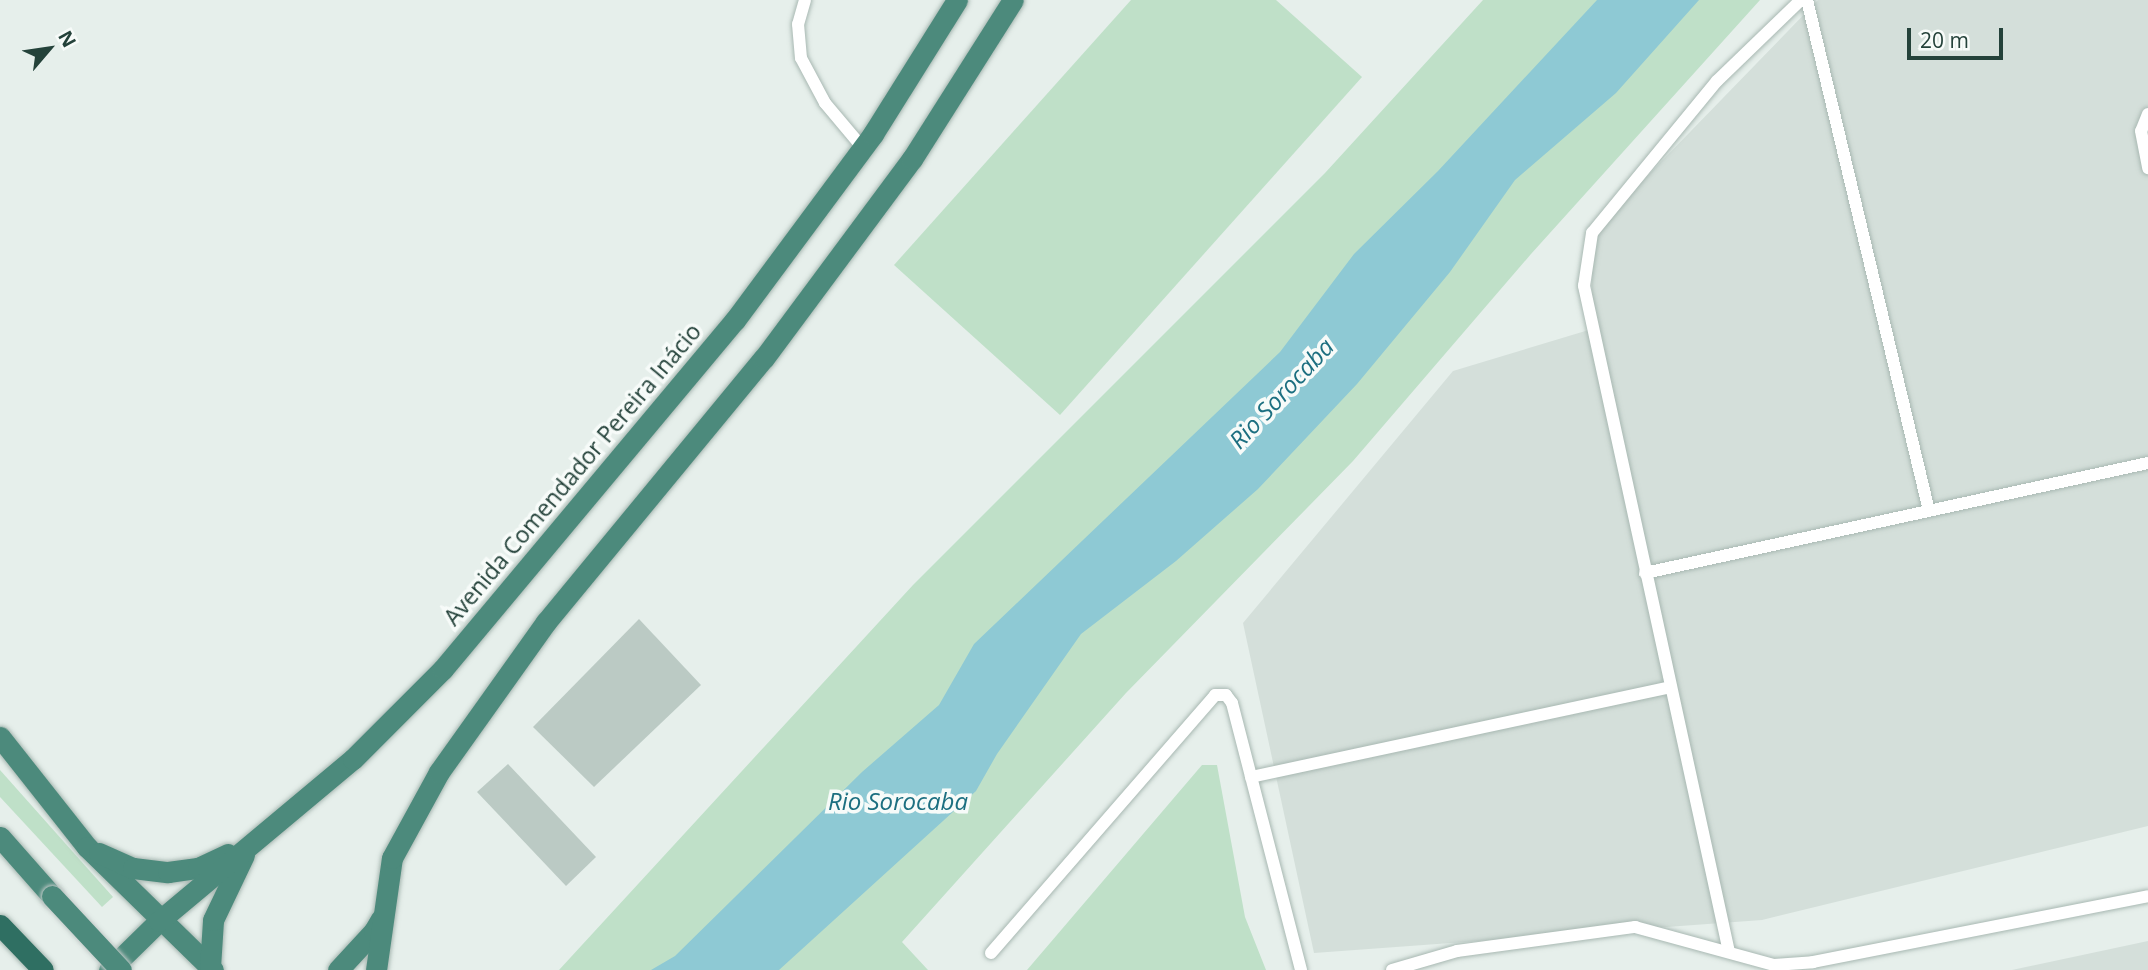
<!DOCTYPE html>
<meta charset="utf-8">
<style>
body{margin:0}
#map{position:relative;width:2148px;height:970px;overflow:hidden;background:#e6efeb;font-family:"Open Sans",sans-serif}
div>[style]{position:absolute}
.built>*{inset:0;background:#d4dfda}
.green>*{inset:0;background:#bfe0c8}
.water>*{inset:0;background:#8ec9d4}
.building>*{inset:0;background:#bbcac4}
.roads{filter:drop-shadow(0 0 2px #a8b8b2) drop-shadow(0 0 2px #a8b8b2)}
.service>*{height:12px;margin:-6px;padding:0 6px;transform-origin:6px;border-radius:6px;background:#fff}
.trunk>*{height:21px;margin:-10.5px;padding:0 10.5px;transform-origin:10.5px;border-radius:10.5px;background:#4c8a7c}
.motorway>*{height:21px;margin:-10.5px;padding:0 10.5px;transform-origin:10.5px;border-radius:10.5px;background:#2f6f62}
.bridges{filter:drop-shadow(0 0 2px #c2cac8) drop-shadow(0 0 2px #c2cac8)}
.trunk-bridge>*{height:21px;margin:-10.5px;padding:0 10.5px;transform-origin:10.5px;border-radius:10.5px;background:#4c8a7c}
span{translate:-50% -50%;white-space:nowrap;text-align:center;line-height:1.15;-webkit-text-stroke:7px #f7fbf9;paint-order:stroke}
.street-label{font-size:23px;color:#24423a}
.water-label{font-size:24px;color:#1c6f80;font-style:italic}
.north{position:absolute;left:14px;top:14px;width:70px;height:70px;-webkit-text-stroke:5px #f7fbf9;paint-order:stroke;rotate:61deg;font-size:19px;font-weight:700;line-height:28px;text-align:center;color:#24423a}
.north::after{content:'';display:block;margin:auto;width:24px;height:32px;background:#24423a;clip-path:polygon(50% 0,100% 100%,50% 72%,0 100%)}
.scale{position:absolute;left:1907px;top:28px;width:96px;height:32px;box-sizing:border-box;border:4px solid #24423a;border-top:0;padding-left:9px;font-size:21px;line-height:24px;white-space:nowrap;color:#24423a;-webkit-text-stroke:5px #f7fbf9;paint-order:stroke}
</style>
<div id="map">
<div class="built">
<i style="clip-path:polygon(1818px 0,2148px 0,2148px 826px,1762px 920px,1314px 953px,1243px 623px,1453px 371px,1592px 329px,1592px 233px)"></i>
<i style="clip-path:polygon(2148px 941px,2148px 970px,2012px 970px)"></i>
</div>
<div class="green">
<i style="clip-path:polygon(1131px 0,1276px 0,1362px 77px,1060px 415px,894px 265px)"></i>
<i style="clip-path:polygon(1483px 0,1760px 0,1531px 254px,1353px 461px,1126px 693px,902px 942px,928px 970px,559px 970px,913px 585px,1325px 173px)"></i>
<i style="clip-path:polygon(1202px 765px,1217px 765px,1245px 917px,1266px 970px,1027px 970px)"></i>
<i style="clip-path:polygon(0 770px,113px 897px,102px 907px,0 797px)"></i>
</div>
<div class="water">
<i style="clip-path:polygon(1597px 0,1699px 0,1616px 93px,1515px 180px,1450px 272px,1357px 384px,1258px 489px,1176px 561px,1081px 634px,997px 754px,976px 791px,779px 970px,651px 970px,675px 956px,862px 772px,939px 705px,974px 644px,1280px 352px,1354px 254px,1438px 171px)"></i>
</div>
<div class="building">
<i style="clip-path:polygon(639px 619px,701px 685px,594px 787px,533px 727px)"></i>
<i style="clip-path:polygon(508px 764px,596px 857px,566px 886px,477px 792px)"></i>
</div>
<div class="roads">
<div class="service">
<i style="left:805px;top:0;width:25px;rotate:106deg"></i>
<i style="left:798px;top:24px;width:34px;rotate:85deg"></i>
<i style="left:801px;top:58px;width:51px;rotate:61.9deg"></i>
<i style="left:825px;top:103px;width:57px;rotate:49.9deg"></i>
<i style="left:1807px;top:0;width:525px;rotate:76.57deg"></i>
<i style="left:2148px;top:114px;width:18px;rotate:112deg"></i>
<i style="left:2141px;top:131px;width:38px;rotate:79deg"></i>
<i style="left:1645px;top:573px;width:515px;rotate:-12.34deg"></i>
<i style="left:1251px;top:777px;width:429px;rotate:-12.1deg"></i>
<i style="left:1729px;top:952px;width:682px;rotate:-102.28deg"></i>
<i style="left:1584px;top:286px;width:54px;rotate:-81.4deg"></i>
<i style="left:1592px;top:233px;width:197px;rotate:-50.6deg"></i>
<i style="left:1717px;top:81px;width:117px;rotate:-44deg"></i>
<i style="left:991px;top:953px;width:342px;rotate:-49deg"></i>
<i style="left:1215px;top:695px;width:11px"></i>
<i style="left:1226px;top:695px;width:10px;rotate:53deg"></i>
<i style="left:1232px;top:703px;width:276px;rotate:75.5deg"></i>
<i style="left:1392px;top:970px;width:68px;rotate:-16.3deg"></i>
<i style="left:1457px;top:951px;width:180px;rotate:-7.7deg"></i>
<i style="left:1635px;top:927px;width:144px;rotate:15.3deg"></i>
<i style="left:1774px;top:965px;width:39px;rotate:-4deg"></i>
<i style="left:1813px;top:962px;width:341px;rotate:-11.1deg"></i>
</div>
<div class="trunk">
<i style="left:0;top:737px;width:140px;rotate:51.7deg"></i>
<i style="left:87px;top:847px;width:176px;rotate:44.3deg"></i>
<i style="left:0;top:837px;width:79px;rotate:48.6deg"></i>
<i style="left:99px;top:853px;width:37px;rotate:24deg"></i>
<i style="left:133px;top:868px;width:35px;rotate:7deg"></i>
<i style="left:168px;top:872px;width:30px;rotate:-8deg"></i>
<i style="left:198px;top:868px;width:33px;rotate:-25deg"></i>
<i style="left:210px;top:967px;width:47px;rotate:-86.3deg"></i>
<i style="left:213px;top:920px;width:72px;rotate:-64.5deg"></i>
<i style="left:109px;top:970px;width:70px;rotate:-44.4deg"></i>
<i style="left:159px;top:921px;width:253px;rotate:-39.9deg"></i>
<i style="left:353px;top:759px;width:127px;rotate:-45deg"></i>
<i style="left:443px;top:669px;width:455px;rotate:-50.1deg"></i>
<i style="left:735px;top:320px;width:232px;rotate:-53.4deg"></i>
<i style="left:873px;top:134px;width:158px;rotate:-57.9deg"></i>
<i style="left:338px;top:970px;width:53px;rotate:-47.3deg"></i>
<i style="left:374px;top:931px;width:14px;rotate:-60deg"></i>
<i style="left:376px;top:970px;width:113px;rotate:-81.9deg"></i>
<i style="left:392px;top:858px;width:98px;rotate:-61.3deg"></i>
<i style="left:439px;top:772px;width:184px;rotate:-54.5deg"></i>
<i style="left:546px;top:622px;width:342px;rotate:-50.5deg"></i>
<i style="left:764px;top:358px;width:248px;rotate:-53.4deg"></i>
<i style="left:912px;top:159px;width:188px;rotate:-57.6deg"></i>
</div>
<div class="motorway">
<i style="left:0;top:925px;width:62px;rotate:46.3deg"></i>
</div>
</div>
<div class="bridges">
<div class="trunk-bridge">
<i style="left:52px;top:896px;width:101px;rotate:47deg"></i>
</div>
</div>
<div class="street-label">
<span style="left:572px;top:474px;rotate:-50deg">Avenida Comendador Pereira Inácio</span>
</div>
<div class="water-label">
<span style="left:1281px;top:393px;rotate:-47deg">Rio Sorocaba</span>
<span style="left:898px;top:801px">Rio Sorocaba</span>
</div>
<div class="north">N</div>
<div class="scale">20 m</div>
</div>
